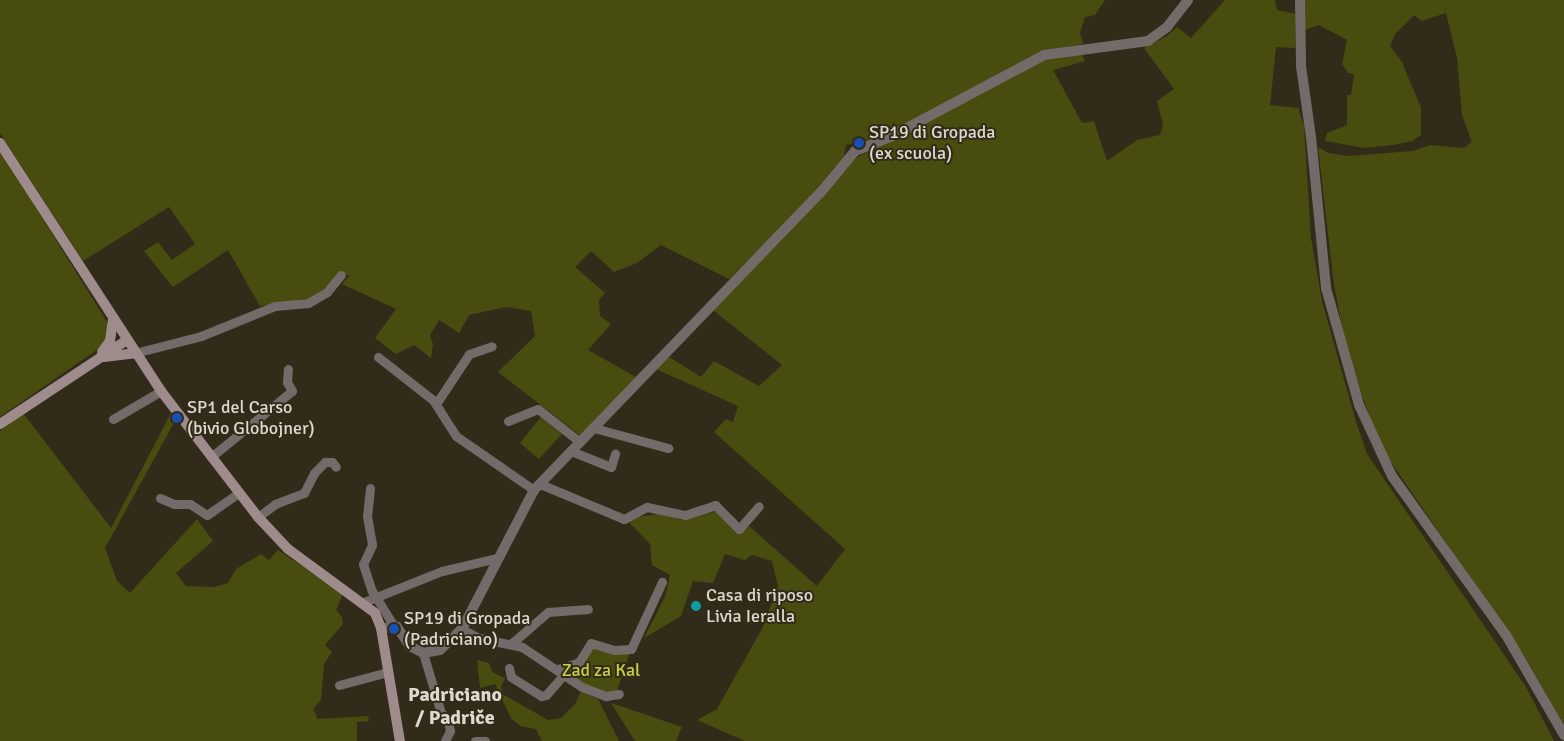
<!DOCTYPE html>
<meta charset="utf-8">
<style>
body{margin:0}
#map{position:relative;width:1564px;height:741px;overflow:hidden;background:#332b19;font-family:Signika,sans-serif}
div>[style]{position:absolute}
.green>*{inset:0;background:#494c0f}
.minor>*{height:9px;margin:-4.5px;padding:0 4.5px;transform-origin:4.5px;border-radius:4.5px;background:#756a6a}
.tertiary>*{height:10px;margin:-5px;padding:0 5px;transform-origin:5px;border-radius:5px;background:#756a6a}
.secondary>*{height:10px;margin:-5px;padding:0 5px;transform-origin:5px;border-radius:5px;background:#9e8c8d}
.dots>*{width:14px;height:14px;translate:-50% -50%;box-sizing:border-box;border:2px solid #332b19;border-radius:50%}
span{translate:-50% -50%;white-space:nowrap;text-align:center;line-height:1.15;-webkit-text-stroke:4px #332b19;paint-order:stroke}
.poi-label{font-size:18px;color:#ded9ce}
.left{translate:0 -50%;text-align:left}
.park-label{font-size:18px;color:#c9d044}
.quarter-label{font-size:20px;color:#ded9ce;font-weight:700}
</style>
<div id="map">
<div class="green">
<i style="clip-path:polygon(0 0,1105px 0,1095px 15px,1085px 17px,1080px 33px,1083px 44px,1042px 52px,885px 136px,846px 145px,844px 156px,801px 208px,729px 279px,661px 245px,637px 263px,614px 272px,591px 251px,575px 267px,605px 293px,599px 300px,600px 316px,611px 324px,588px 350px,636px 377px,581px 436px,498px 372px,535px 336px,531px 311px,506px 307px,469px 315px,459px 333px,439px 320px,430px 335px,433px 344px,431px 358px,414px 345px,396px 354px,375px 338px,396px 309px,342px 284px,349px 276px,340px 271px,334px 283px,307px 299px,260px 306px,228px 250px,173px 287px,144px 251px,158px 242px,172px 260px,195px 244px,169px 207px,83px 261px,0 133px)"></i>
<i style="clip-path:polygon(1225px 0,1275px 0,1277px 10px,1296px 14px,1295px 48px,1276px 47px,1270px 105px,1298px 108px,1304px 126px,1311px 238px,1322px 301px,1356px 422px,1367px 454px,1526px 687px,1554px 741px,745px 741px,697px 720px,717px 709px,763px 627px,778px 586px,772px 561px,752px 555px,745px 560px,725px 554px,713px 583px,693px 581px,681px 616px,644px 638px,665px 597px,670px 575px,652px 565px,650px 544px,629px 522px,638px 517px,659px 514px,681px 520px,718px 511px,740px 534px,749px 526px,817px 586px,845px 549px,714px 432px,726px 419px,733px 422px,738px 406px,656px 369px,669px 357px,701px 377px,714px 361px,759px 386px,782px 365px,713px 310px,856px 158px,1030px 64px,1054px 56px,1081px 53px,1085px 61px,1053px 70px,1082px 123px,1094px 121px,1107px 161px,1137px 140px,1160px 135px,1163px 125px,1157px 101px,1174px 89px,1144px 48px,1167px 36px,1177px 27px,1191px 38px)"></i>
<i style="clip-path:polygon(1305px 0,1564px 0,1564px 725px,1528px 662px,1380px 446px,1347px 353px,1334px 285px,1318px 147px,1328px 153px,1349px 156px,1413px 151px,1430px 145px,1463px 148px,1472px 142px,1462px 115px,1457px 58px,1446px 13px,1422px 21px,1414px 15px,1395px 34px,1390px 46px,1402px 62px,1421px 108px,1421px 135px,1412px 141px,1393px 145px,1364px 148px,1325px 141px,1327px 133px,1347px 125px,1347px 95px,1351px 95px,1354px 74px,1348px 73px,1342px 64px,1347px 40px,1319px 25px,1305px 30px)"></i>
<i style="clip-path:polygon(0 150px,109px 325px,108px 337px,101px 347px,0 417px)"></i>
<i style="clip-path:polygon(23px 413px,111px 528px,171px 413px,175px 421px,105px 548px,117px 581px,130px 593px,197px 519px,213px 541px,176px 573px,186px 586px,214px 587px,228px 583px,236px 569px,261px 554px,269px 560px,278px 550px,343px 594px,336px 610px,342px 617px,343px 624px,325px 645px,332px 652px,324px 664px,321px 700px,313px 709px,318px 719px,368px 716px,369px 721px,357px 722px,357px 741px,0 741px,0 431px)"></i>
<i style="clip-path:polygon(541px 417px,562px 434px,539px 459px,520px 443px)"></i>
<i style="clip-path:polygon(591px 643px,631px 649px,616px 694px,582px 687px,561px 666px,573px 665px)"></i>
<i style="clip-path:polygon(477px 660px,489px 663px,492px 672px,505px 678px,501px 687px,504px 695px,548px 720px,561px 718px,575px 704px,581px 692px,598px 699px,619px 741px,542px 741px,536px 729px,520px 726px,511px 718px,495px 684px,480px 688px)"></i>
<i style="clip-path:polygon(611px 703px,682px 727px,676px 741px,635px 741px)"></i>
</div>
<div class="minor">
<i style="left:135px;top:353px;width:68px;rotate:-14.4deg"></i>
<i style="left:201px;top:336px;width:80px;rotate:-22.1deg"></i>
<i style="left:275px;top:306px;width:33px;rotate:-5deg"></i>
<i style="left:308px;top:303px;width:22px;rotate:-30deg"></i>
<i style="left:327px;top:292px;width:22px;rotate:-51deg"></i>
<i style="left:378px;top:357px;width:70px;rotate:38deg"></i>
<i style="left:433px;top:400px;width:43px;rotate:57.4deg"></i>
<i style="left:456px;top:436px;width:95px;rotate:34.7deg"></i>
<i style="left:436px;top:404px;width:60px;rotate:-56.6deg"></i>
<i style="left:469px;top:354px;width:24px;rotate:-19deg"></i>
<i style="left:113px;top:419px;width:56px;rotate:-30.3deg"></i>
<i style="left:508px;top:421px;width:32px;rotate:-22deg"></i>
<i style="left:538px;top:409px;width:53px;rotate:38.2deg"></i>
<i style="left:594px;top:428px;width:77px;rotate:15.1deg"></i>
<i style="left:571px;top:451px;width:43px;rotate:21.8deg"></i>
<i style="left:611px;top:467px;width:14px;rotate:-73deg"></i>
<i style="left:211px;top:457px;width:104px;rotate:-39.2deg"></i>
<i style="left:292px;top:391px;width:10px;rotate:-119deg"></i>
<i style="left:287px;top:382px;width:13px;rotate:-86deg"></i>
<i style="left:540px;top:484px;width:91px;rotate:22.6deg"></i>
<i style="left:624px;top:519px;width:26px;rotate:-28deg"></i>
<i style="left:647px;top:507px;width:39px;rotate:12deg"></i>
<i style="left:685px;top:515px;width:32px;rotate:-18deg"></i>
<i style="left:715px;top:505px;width:34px;rotate:45deg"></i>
<i style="left:739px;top:529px;width:30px;rotate:-49deg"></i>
<i style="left:370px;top:488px;width:28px;rotate:96deg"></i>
<i style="left:367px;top:516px;width:29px;rotate:80deg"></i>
<i style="left:372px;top:545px;width:21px;rotate:115deg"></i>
<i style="left:363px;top:564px;width:28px;rotate:72deg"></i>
<i style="left:372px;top:591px;width:40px;rotate:58deg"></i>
<i style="left:160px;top:498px;width:15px;rotate:23deg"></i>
<i style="left:174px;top:504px;width:16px"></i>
<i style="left:190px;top:504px;width:20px;rotate:33deg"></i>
<i style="left:207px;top:515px;width:39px;rotate:-35deg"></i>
<i style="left:258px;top:517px;width:21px;rotate:-37deg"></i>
<i style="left:275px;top:504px;width:31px;rotate:-21deg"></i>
<i style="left:304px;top:493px;width:22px;rotate:-63deg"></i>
<i style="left:314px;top:473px;width:16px;rotate:-45deg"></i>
<i style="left:325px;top:462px;width:7px"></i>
<i style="left:332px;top:462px;width:6px;rotate:51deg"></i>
<i style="left:364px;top:602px;width:84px;rotate:-21.7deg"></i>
<i style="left:442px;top:571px;width:57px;rotate:-13.3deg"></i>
<i style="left:462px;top:629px;width:19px;rotate:28deg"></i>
<i style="left:479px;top:638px;width:44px;rotate:11.8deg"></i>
<i style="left:522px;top:647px;width:72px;rotate:33.7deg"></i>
<i style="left:582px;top:687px;width:26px;rotate:21deg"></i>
<i style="left:606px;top:696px;width:13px;rotate:-9deg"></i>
<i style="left:512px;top:643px;width:48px;rotate:-40.7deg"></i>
<i style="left:548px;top:612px;width:40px;rotate:-4.3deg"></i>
<i style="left:423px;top:653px;width:63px;rotate:73.3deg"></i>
<i style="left:441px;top:713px;width:9px;rotate:41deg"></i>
<i style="left:448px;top:719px;width:12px;rotate:81deg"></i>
<i style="left:450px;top:731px;width:11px;rotate:117deg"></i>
<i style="left:509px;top:668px;width:9px;rotate:77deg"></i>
<i style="left:511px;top:677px;width:36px;rotate:32deg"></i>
<i style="left:541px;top:696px;width:5px;rotate:-11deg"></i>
<i style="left:546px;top:695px;width:28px;rotate:-49deg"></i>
<i style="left:558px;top:669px;width:22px;rotate:-18deg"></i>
<i style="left:579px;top:662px;width:22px;rotate:-58deg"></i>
<i style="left:591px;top:643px;width:24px;rotate:17deg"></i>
<i style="left:614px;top:650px;width:17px;rotate:-3deg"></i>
<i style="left:631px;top:649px;width:74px;rotate:-65.2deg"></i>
<i style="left:339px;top:685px;width:51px;rotate:-14.9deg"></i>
<i style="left:475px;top:741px;width:10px"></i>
</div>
<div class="tertiary">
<i style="left:1300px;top:0;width:66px;rotate:89.1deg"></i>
<i style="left:1301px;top:66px;width:72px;rotate:82deg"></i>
<i style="left:1311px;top:137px;width:152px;rotate:84.3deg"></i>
<i style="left:1326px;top:288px;width:122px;rotate:74.2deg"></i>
<i style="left:1359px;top:405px;width:78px;rotate:65.1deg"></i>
<i style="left:1392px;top:476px;width:196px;rotate:54.4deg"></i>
<i style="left:1506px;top:635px;width:116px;rotate:59.9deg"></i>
<i style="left:381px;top:628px;width:16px;rotate:-4deg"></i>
<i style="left:397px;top:627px;width:23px;rotate:56deg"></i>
<i style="left:410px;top:646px;width:15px;rotate:28deg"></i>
<i style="left:423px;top:653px;width:17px;rotate:-10deg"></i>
<i style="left:440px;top:650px;width:30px;rotate:-44deg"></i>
<i style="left:462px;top:629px;width:157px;rotate:-62.6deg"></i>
<i style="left:534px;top:490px;width:414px;rotate:-46.1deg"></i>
<i style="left:821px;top:192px;width:53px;rotate:-50.3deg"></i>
<i style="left:855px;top:151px;width:38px;rotate:-22deg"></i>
<i style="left:890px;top:137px;width:174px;rotate:-28deg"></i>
<i style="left:1044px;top:55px;width:105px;rotate:-7.7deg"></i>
<i style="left:1148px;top:41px;width:24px;rotate:-36deg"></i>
<i style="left:1167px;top:27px;width:34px;rotate:-52deg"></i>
</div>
<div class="secondary">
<i style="left:0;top:143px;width:296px;rotate:57deg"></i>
<i style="left:161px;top:391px;width:159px;rotate:52.4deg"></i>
<i style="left:258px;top:517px;width:44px;rotate:46.8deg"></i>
<i style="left:288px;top:549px;width:108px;rotate:36.3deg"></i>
<i style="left:375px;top:613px;width:16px;rotate:68deg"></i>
<i style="left:381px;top:628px;width:115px;rotate:80.5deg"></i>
<i style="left:102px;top:352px;width:14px;rotate:-54deg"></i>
<i style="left:110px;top:341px;width:22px;rotate:-82deg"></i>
<i style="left:104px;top:357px;width:31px;rotate:-7deg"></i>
<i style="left:0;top:424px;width:152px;rotate:-33.5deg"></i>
</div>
<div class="dots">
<i style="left:859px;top:143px;background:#1a4fb4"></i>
<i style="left:177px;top:418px;background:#1a4fb4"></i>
<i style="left:696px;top:606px;background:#0f9aa8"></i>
<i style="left:394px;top:629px;background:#1a4fb4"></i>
</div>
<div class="poi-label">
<span class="left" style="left:869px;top:143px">SP19 di Gropada<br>(ex scuola)</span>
<span class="left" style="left:187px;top:418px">SP1 del Carso<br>(bivio Globojner)</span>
<span class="left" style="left:706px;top:606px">Casa di riposo<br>Livia Ieralla</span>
<span class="left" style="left:404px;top:629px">SP19 di Gropada<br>(Padriciano)</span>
</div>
<div class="park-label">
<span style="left:601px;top:670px">Zad za Kal</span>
</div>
<div class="quarter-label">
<span style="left:455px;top:706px">Padriciano<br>/ Padriče</span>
</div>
</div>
